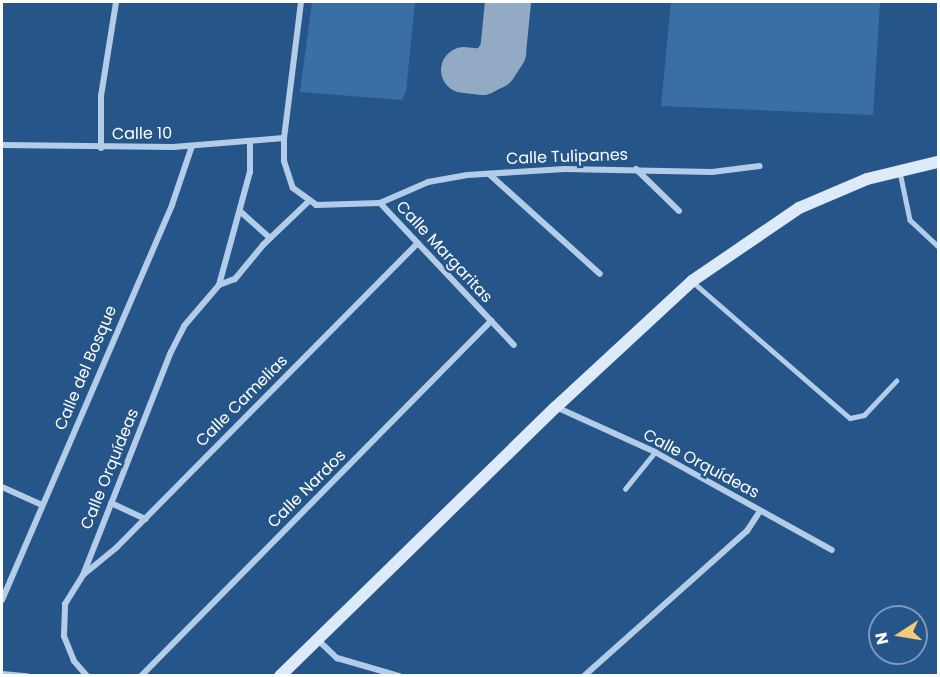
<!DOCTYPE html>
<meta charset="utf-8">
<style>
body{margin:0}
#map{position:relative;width:940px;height:677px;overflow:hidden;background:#265589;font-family:Poppins,sans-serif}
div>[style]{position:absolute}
.green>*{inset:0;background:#3a6fa6}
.taxiway>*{height:46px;margin:-23px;padding:0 23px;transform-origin:23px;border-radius:23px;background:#92aac4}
.lane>*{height:4.5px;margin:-2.25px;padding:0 2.25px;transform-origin:2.25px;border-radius:2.25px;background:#b3cde9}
.street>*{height:6px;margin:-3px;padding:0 3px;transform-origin:3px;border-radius:3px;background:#b3cde9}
.secondary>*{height:12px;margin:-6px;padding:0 6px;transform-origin:6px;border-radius:6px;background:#ddeaf8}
span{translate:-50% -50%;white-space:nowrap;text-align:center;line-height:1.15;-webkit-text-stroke:5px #265589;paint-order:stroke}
.street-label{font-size:16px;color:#fff}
.frame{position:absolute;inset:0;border:3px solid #fff;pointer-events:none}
.north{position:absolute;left:868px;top:605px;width:60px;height:60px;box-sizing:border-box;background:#265589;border:2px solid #7d99b8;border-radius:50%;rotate:258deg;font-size:16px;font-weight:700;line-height:24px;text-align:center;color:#fff}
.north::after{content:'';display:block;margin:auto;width:21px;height:27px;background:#f3cb77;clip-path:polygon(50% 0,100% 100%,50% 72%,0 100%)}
</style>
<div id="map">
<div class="green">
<i style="clip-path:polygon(312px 2px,415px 2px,406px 91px,402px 100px,300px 92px)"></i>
<i style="clip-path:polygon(671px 2px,880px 2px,873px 115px,661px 106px)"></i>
</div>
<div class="taxiway">
<i style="left:464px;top:70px;width:18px;rotate:6deg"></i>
<i style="left:482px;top:72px;width:13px;rotate:-27deg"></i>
<i style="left:494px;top:66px;width:17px;rotate:-57deg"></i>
<i style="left:503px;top:52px;width:50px;rotate:-84.3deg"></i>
</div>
<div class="lane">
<i style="left:900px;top:172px;width:49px;rotate:78.2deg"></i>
<i style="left:910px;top:220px;width:38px;rotate:43deg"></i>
<i style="left:694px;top:283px;width:206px;rotate:40.9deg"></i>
<i style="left:850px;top:418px;width:14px;rotate:-12deg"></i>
<i style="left:864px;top:415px;width:47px;rotate:-46.7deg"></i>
<i style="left:625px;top:489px;width:48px;rotate:-51deg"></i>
</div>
<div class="street">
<i style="left:301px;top:2px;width:137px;rotate:97.1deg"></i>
<i style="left:284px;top:138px;width:23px;rotate:90deg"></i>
<i style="left:284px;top:161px;width:28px;rotate:72deg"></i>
<i style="left:293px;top:188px;width:29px;rotate:36deg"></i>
<i style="left:316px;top:205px;width:64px;rotate:-1.8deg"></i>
<i style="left:380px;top:203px;width:195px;rotate:46.7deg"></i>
<i style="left:2px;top:145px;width:171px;rotate:0.7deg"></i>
<i style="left:173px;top:147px;width:111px;rotate:-4.6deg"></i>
<i style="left:101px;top:148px;width:52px;rotate:-90deg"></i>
<i style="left:101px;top:96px;width:95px;rotate:-80.9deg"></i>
<i style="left:636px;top:169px;width:60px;rotate:44.3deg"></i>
<i style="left:489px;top:174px;width:149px;rotate:42deg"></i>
<i style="left:380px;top:203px;width:52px;rotate:-23.6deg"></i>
<i style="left:428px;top:182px;width:40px;rotate:-10deg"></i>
<i style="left:467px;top:175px;width:98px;rotate:-3.5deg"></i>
<i style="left:565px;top:169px;width:147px;rotate:1.2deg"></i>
<i style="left:712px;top:172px;width:48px;rotate:-7.1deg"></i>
<i style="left:241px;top:212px;width:39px;rotate:42deg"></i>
<i style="left:219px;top:285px;width:17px;rotate:-21deg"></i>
<i style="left:235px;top:279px;width:44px;rotate:-50.5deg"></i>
<i style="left:263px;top:245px;width:62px;rotate:-43.7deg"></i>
<i style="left:556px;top:407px;width:109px;rotate:24.4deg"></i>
<i style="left:655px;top:452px;width:202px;rotate:29deg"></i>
<i style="left:2px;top:487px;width:44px;rotate:24.2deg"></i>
<i style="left:111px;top:503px;width:38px;rotate:25deg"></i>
<i style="left:83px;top:575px;width:43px;rotate:-39.3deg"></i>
<i style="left:116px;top:548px;width:429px;rotate:-45.3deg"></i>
<i style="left:2px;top:600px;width:430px;rotate:-66.7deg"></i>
<i style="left:172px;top:205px;width:62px;rotate:-71.3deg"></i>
<i style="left:317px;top:639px;width:28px;rotate:44deg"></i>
<i style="left:337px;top:658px;width:65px;rotate:16.2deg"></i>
<i style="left:2px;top:674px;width:25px;rotate:5deg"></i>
<i style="left:87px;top:676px;width:20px;rotate:-131deg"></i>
<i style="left:74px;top:661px;width:27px;rotate:-112deg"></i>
<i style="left:64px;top:636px;width:32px;rotate:-88deg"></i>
<i style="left:65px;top:604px;width:34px;rotate:-58deg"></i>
<i style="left:83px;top:575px;width:240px;rotate:-68.5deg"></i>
<i style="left:171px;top:352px;width:29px;rotate:-63deg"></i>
<i style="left:184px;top:326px;width:54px;rotate:-49.5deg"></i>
<i style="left:219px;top:285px;width:117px;rotate:-74.7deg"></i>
<i style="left:250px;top:172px;width:31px;rotate:-90deg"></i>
<i style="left:141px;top:676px;width:499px;rotate:-45.4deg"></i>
<i style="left:584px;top:676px;width:218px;rotate:-41.7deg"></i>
<i style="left:747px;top:531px;width:24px;rotate:-57deg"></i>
</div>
<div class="secondary">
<i style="left:280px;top:676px;width:385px;rotate:-44.3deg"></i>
<i style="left:556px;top:407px;width:185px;rotate:-42.8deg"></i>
<i style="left:692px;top:281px;width:130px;rotate:-34.3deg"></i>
<i style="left:799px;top:208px;width:74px;rotate:-23.1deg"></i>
<i style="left:867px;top:179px;width:73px;rotate:-13.5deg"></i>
</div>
<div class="street-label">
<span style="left:142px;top:134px;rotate:-1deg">Calle 10</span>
<span style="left:567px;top:157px;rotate:-2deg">Calle Tulipanes</span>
<span style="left:444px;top:252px;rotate:47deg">Calle Margaritas</span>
<span style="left:86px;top:368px;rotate:-67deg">Calle del Bosque</span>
<span style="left:242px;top:401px;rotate:-45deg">Calle Camelias</span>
<span style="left:701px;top:464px;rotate:28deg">Calle Orquídeas</span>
<span style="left:110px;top:469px;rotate:-68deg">Calle Orquídeas</span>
<span style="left:307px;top:489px;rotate:-45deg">Calle Nardos</span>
</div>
<div class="frame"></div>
<div class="north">N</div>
</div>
